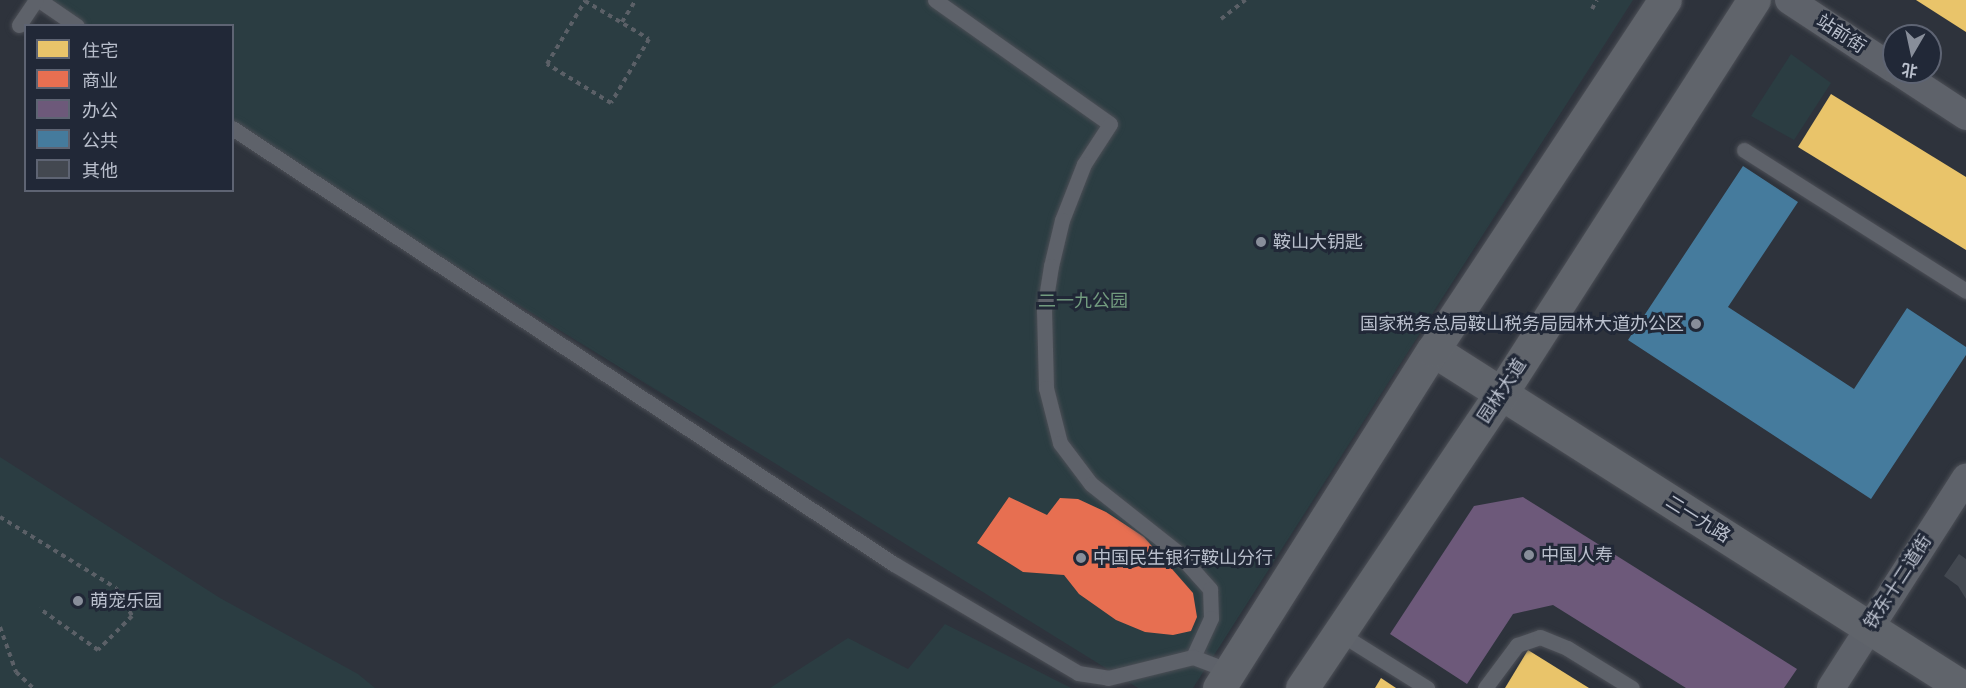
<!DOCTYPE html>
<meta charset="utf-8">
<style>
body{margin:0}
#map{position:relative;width:1966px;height:688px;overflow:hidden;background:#2e333c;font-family:Montserrat,"Noto Sans SC",sans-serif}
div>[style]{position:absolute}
.green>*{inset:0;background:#2b3d42}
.homes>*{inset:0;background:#e9c46a}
.shops>*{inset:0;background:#e76f51}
.offices>*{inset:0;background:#6d597a}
.public>*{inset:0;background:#457b9d}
.building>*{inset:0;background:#434850}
.path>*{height:4px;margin-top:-2px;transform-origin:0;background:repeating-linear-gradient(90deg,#5b6067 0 4.5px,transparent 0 9px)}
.roads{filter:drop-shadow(0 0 2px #4c4f56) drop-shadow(0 0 2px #4c4f56)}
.lane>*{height:15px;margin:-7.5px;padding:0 7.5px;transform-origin:7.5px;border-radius:7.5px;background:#5e626a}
.street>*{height:28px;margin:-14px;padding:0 14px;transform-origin:14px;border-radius:14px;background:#5e626a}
.primary>*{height:33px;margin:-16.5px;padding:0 16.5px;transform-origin:16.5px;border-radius:16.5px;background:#60646b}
.dots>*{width:16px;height:16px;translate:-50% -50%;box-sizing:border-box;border:3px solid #212837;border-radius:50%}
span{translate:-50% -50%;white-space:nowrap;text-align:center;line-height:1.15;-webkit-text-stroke:6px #212837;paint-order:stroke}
.street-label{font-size:18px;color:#b9bfcc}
.poi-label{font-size:18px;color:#b9bfcc}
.left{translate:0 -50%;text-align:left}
.right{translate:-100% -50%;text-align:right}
.park-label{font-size:18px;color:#729b7f}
.legend{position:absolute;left:24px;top:24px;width:210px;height:168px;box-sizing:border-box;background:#212837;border:2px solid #5e6473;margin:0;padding:8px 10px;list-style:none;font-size:18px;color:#b9bfcc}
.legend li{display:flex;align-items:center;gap:12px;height:30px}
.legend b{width:30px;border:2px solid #5e6473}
.north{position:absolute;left:1882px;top:24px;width:60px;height:60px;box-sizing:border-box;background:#212837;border:2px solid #5e6473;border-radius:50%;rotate:189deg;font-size:16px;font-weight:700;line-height:24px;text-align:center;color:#b9bfcc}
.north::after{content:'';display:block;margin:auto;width:21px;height:27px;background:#888e9a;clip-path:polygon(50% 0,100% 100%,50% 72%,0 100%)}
</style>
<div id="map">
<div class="green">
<i style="clip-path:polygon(25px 0,1633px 0,1193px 688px,1138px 688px,233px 128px,232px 26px,66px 25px)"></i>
<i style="clip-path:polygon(1791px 54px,1831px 83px,1794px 140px,1751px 116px)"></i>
<i style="clip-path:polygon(0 457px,220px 598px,358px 674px,375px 688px,0 688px)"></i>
<i style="clip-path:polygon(945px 624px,1071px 688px,770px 688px,848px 638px,908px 669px)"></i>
</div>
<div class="homes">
<i style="clip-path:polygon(1916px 0,1966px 0,1966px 32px)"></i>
<i style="clip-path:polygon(1831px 94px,1966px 177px,1966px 250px,1798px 147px)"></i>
<i style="clip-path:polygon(1528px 650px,1589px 688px,1505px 688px)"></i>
<i style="clip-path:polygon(1381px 678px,1396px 688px,1375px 688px)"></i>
</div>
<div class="shops">
<i style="clip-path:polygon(1009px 497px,1047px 515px,1060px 498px,1078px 499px,1106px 512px,1144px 537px,1193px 593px,1197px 617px,1191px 631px,1173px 635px,1145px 632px,1116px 620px,1079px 594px,1064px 575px,1023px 572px,977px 543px)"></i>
</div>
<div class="offices">
<i style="clip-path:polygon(1523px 497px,1797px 669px,1784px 688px,1686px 688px,1553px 605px,1513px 614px,1467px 684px,1390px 634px,1474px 506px)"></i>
</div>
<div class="public">
<i style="clip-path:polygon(1743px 166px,1798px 202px,1728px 307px,1854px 389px,1907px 308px,1966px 347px,1966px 355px,1871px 499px,1628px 340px)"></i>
</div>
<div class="building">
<i style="clip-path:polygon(1959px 554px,1966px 559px,1966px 599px,1958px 586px,1944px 576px)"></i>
</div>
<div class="path">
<i style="left:585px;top:1px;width:74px;rotate:30.7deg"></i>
<i style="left:649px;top:39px;width:74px;rotate:120.7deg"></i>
<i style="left:611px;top:103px;width:75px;rotate:-148.6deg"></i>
<i style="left:547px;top:64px;width:74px;rotate:-58.9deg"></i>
<i style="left:1592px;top:9px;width:10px;rotate:-61deg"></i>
<i style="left:1221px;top:19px;width:31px;rotate:-38deg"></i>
<i style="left:622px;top:22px;width:26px;rotate:-58deg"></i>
<i style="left:0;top:517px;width:136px;rotate:31.5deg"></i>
<i style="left:116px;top:588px;width:32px;rotate:60deg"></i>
<i style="left:132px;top:616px;width:48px;rotate:135deg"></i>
<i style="left:98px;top:650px;width:72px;rotate:-144.6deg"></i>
<i style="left:0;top:627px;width:48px;rotate:70.4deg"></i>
<i style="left:16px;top:672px;width:23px;rotate:43deg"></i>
</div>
<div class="roads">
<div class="lane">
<i style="left:39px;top:0;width:46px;rotate:34.4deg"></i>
<i style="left:935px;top:0;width:214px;rotate:35.3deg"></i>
<i style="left:1110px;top:124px;width:48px;rotate:123deg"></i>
<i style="left:1084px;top:164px;width:60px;rotate:111.4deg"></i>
<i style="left:1062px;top:220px;width:47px;rotate:103.4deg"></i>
<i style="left:1051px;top:266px;width:45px;rotate:99deg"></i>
<i style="left:1044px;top:310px;width:78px;rotate:88.5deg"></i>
<i style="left:1046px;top:388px;width:57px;rotate:75.7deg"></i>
<i style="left:1060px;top:443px;width:51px;rotate:52.9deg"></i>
<i style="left:1091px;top:484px;width:110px;rotate:38.3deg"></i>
<i style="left:1177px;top:552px;width:50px;rotate:48.3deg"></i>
<i style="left:1210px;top:589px;width:29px;rotate:88deg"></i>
<i style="left:1211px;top:618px;width:43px;rotate:114.8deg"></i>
<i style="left:19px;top:25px;width:30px;rotate:-56deg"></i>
<i style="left:232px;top:128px;width:793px;rotate:33.37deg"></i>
<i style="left:894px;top:564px;width:214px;rotate:30.6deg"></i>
<i style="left:1078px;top:673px;width:30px;rotate:9deg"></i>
<i style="left:1108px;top:678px;width:88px;rotate:-13.9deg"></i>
<i style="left:1193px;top:657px;width:40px;rotate:21deg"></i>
<i style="left:1744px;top:150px;width:263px;rotate:32.4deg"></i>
<i style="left:1339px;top:633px;width:104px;rotate:32deg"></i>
<i style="left:1485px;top:688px;width:54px;rotate:-53.3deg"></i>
<i style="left:1517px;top:645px;width:24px;rotate:-19deg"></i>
<i style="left:1540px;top:637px;width:29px;rotate:22deg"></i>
<i style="left:1567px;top:648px;width:76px;rotate:31.6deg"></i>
</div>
<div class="street">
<i style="left:1789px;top:0;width:126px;rotate:33.3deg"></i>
<i style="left:1899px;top:72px;width:80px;rotate:33.3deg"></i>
<i style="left:1831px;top:688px;width:250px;rotate:-57.3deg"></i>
</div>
<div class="primary">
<i style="left:1433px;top:350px;width:629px;rotate:32.48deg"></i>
<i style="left:1219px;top:688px;width:400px;rotate:-57.7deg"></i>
<i style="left:1433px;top:350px;width:420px;rotate:-56.5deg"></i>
<i style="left:1302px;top:688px;width:354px;rotate:-56deg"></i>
<i style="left:1500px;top:395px;width:470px;rotate:-57.3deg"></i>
</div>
</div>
<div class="dots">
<i style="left:1261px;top:242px;background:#888e9a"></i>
<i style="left:1696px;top:324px;background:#888e9a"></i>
<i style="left:1529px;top:555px;background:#888e9a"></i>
<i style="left:1081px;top:558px;background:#888e9a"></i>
<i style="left:78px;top:601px;background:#888e9a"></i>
</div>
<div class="street-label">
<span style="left:1841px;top:34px;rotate:33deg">站前街</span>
<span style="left:1502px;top:391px;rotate:-57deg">园林大道</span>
<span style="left:1698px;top:519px;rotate:32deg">二一九路</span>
<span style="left:1898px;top:582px;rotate:-57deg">铁东十二道街</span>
</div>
<div class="poi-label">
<span class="left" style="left:1273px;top:242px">鞍山大钥匙</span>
<span class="right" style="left:1684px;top:324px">国家税务总局鞍山税务局园林大道办公区</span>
<span class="left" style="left:1541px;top:555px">中国人寿</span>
<span class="left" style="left:1093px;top:558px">中国民生银行鞍山分行</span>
<span class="left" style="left:90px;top:601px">萌宠乐园</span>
</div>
<div class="park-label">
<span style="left:1083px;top:301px">二一九公园</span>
</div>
<ul class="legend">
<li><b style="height:16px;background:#e9c46a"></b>住宅</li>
<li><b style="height:16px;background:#e76f51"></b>商业</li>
<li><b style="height:16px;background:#6d597a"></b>办公</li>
<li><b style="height:16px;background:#457b9d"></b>公共</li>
<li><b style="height:16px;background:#434850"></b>其他</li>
</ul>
<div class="north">北</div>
</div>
